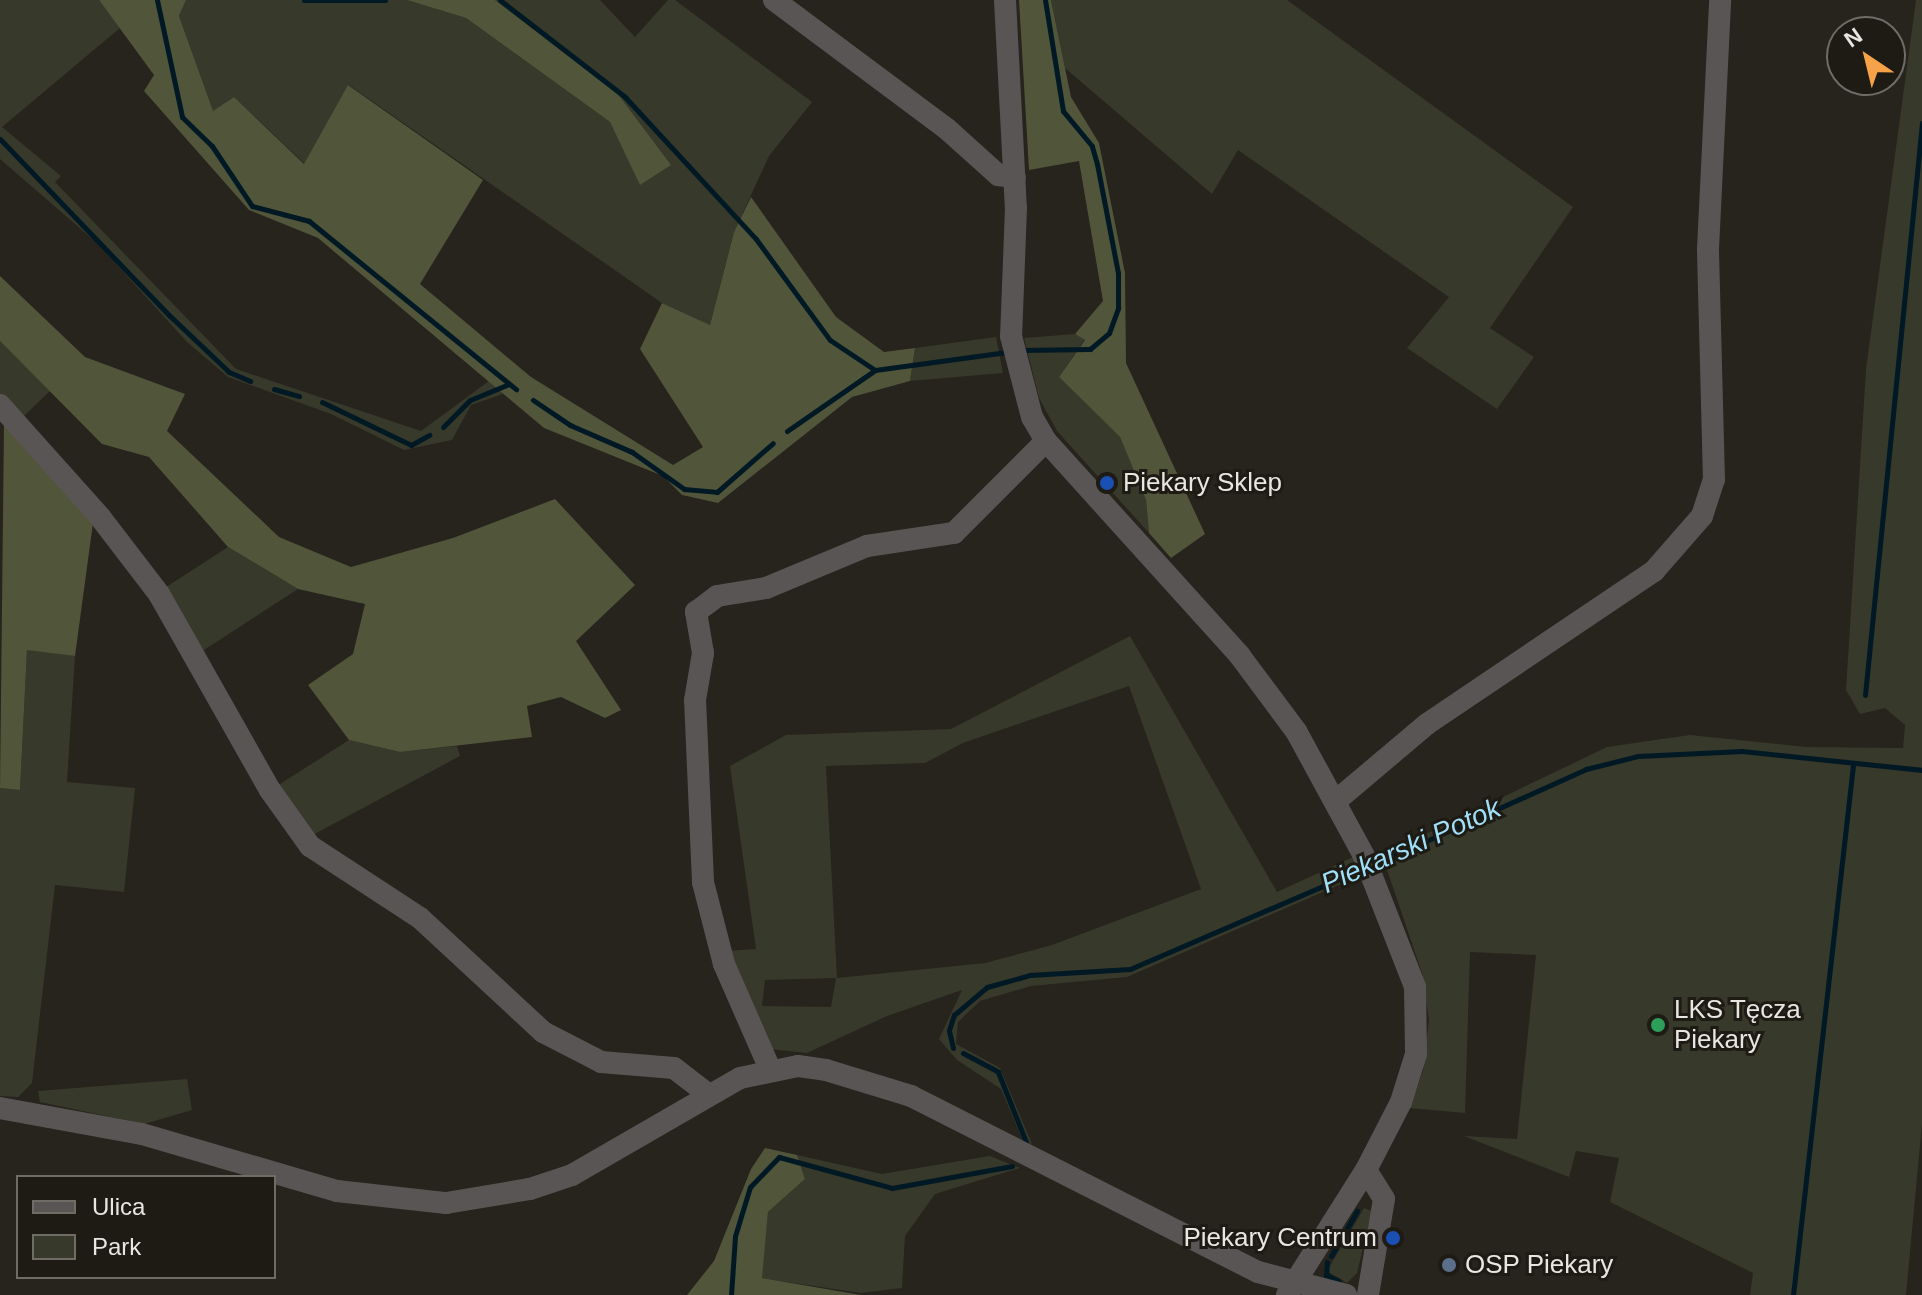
<!DOCTYPE html>
<meta charset="utf-8">
<style>
body{margin:0}
#map{position:relative;width:1922px;height:1295px;overflow:hidden;background:#27231d;font-family:Arial,sans-serif}
div>[style]{position:absolute}
.green>*{inset:0;background:#37392a}
.forest>*{inset:0;background:#51553a}
.stream>*{height:5px;margin:-2.5px;padding:0 2.5px;transform-origin:2.5px;border-radius:2.5px;background:#001924}
.minor>*{height:22px;margin:-11px;padding:0 11px;transform-origin:11px;border-radius:11px;background:#595555}
.dots>*{width:22px;height:22px;translate:-50% -50%;box-sizing:border-box;border:4px solid #1e1a14;border-radius:50%}
span{translate:-50% -50%;white-space:nowrap;text-align:center;line-height:1.15;-webkit-text-stroke:6px #1e1a14;paint-order:stroke}
.poi-label{font-size:26px;color:#e8e6e1}
.left{translate:0 -50%;text-align:left}
.right{translate:-100% -50%;text-align:right}
.water-label{font-size:28px;color:#a0dff8;font-style:italic}
.legend{position:absolute;left:16px;top:1175px;width:260px;height:104px;box-sizing:border-box;background:#1e1a14;border:2px solid #6f6c66;margin:0;padding:10px 14px;list-style:none;font-size:24px;color:#e8e6e1}
.legend li{display:flex;align-items:center;gap:16px;height:40px}
.legend b{width:40px;border:2px solid #6f6c66}
.north{position:absolute;left:1826px;top:16px;width:80px;height:80px;box-sizing:border-box;background:#1e1a14;border:2px solid #6f6c66;border-radius:50%;rotate:325deg;font-size:22px;font-weight:700;line-height:32px;text-align:center;color:#e8e6e1}
.north::after{content:'';display:block;margin:auto;width:28px;height:36px;background:#f6a248;clip-path:polygon(50% 0,100% 100%,50% 72%,0 100%)}
</style>
<div id="map">
<div class="green">
<i style="clip-path:polygon(0 0,99px 0,120px 28px,2px 127px,61px 176px,55px 182px,236px 369px,421px 431px,489px 381px,503px 394px,471px 405px,452px 440px,404px 450px,331px 414px,228px 377px,187px 342px,97px 243px,0 159px)"></i>
<i style="clip-path:polygon(186px 0,407px 0,466px 18px,610px 122px,641px 184px,670px 165px,617px 94px,495px 0,600px 0,635px 37px,668px 0,675px 0,812px 102px,769px 156px,734px 232px,710px 325px,662px 303px,349px 85px,305px 164px,234px 97px,213px 112px,179px 16px)"></i>
<i style="clip-path:polygon(1051px 0,1287px 0,1573px 207px,1490px 328px,1534px 357px,1497px 409px,1407px 348px,1449px 297px,1238px 150px,1212px 194px,1065px 68px)"></i>
<i style="clip-path:polygon(1916px 0,1922px 0,1922px 1124px,1906px 1295px,1750px 1295px,1753px 1273px,1610px 1202px,1619px 1158px,1576px 1151px,1569px 1177px,1464px 1136px,1517px 1139px,1536px 955px,1470px 952px,1465px 1113px,1409px 1108px,1423px 1071px,1429px 1020px,1422px 973px,1382px 855px,1607px 747px,1690px 735px,1806px 747px,1903px 748px,1905px 725px,1885px 708px,1860px 714px,1846px 690px,1866px 369px)"></i>
<i style="clip-path:polygon(1075px 334px,1085px 339px,1059px 377px,1120px 437px,1146px 500px,1149px 533px,1057px 431px,1039px 398px,1024px 338px)"></i>
<i style="clip-path:polygon(996px 337px,1003px 373px,910px 381px,915px 348px)"></i>
<i style="clip-path:polygon(0 341px,50px 391px,24px 416px,0 395px)"></i>
<i style="clip-path:polygon(228px 547px,298px 589px,201px 652px,163px 589px)"></i>
<i style="clip-path:polygon(evenodd,1130px 636px,1277px 892px,1353px 857px,1362px 875px,1127px 977px,1031px 986px,980px 1001px,958px 1022px,956px 1044px,1000px 1068px,1032px 1144px,1023px 1141px,1001px 1089px,957px 1060px,939px 1039px,962px 990px,887px 1016px,807px 1053px,769px 1049px,726px 951px,756px 949px,730px 766px,786px 735px,951px 729px,1130px 636px,1129px 686px,1201px 889px,1052px 945px,985px 963px,837px 978px,826px 766px,925px 763px,963px 743px,1129px 686px,1130px 636px,836px 978px,831px 1007px,762px 1006px,765px 980px,836px 978px)"></i>
<i style="clip-path:polygon(27px 649px,75px 656px,67px 782px,135px 788px,124px 892px,55px 885px,32px 1083px,18px 1097px,0 1096px,0 788px,20px 790px)"></i>
<i style="clip-path:polygon(349px 740px,400px 752px,457px 746px,460px 756px,311px 836px,277px 786px)"></i>
<i style="clip-path:polygon(187px 1079px,192px 1110px,144px 1124px,40px 1102px,38px 1091px)"></i>
<i style="clip-path:polygon(797px 1155px,882px 1174px,990px 1156px,1020px 1168px,935px 1194px,905px 1236px,902px 1288px,861px 1293px,761px 1278px,768px 1212px,805px 1179px)"></i>
<i style="clip-path:polygon(1364px 1208px,1372px 1211px,1357px 1273px,1347px 1283px,1327px 1271px)"></i>
</div>
<div class="forest">
<i style="clip-path:polygon(99px 0,186px 0,179px 16px,213px 111px,234px 97px,304px 164px,348px 85px,483px 180px,420px 284px,531px 377px,673px 465px,703px 447px,640px 349px,662px 303px,710px 325px,734px 232px,751px 197px,836px 317px,884px 352px,915px 348px,910px 381px,852px 397px,718px 503px,682px 495px,663px 476px,544px 428px,318px 238px,249px 210px,144px 91px,154px 75px)"></i>
<i style="clip-path:polygon(407px 0,495px 0,617px 93px,671px 165px,640px 185px,610px 122px,466px 18px)"></i>
<i style="clip-path:polygon(1019px 0,1051px 0,1071px 97px,1099px 143px,1125px 273px,1126px 363px,1205px 534px,1171px 558px,1149px 533px,1146px 500px,1120px 437px,1059px 377px,1085px 340px,1075px 334px,1103px 301px,1079px 161px,1029px 170px)"></i>
<i style="clip-path:polygon(0 276px,85px 357px,185px 394px,167px 431px,279px 537px,351px 567px,453px 538px,555px 499px,635px 585px,576px 641px,621px 710px,605px 718px,561px 697px,527px 706px,532px 737px,400px 752px,349px 740px,308px 685px,353px 654px,365px 604px,298px 589px,228px 547px,149px 457px,102px 444px,0 341px)"></i>
<i style="clip-path:polygon(4px 423px,93px 523px,75px 656px,27px 650px,20px 790px,0 788px)"></i>
<i style="clip-path:polygon(765px 1148px,797px 1155px,805px 1179px,768px 1212px,762px 1278px,861px 1295px,687px 1295px,714px 1261px,751px 1169px)"></i>
</div>
<div class="stream">
<i style="left:157px;top:0;width:120px;rotate:77.9deg"></i>
<i style="left:182px;top:117px;width:42px;rotate:44deg"></i>
<i style="left:212px;top:146px;width:72px;rotate:56.3deg"></i>
<i style="left:252px;top:206px;width:59px;rotate:14.7deg"></i>
<i style="left:309px;top:221px;width:267px;rotate:39.1deg"></i>
<i style="left:304px;top:0;width:81px"></i>
<i style="left:500px;top:0;width:158px;rotate:37.8deg"></i>
<i style="left:625px;top:97px;width:193px;rotate:47.3deg"></i>
<i style="left:756px;top:239px;width:125px;rotate:53.8deg"></i>
<i style="left:830px;top:340px;width:54px;rotate:33.7deg"></i>
<i style="left:0;top:139px;width:245px;rotate:46.2deg"></i>
<i style="left:170px;top:316px;width:81px;rotate:43.5deg"></i>
<i style="left:229px;top:372px;width:23px;rotate:23deg"></i>
<i style="left:1021px;top:350px;width:69px;rotate:-0.8deg"></i>
<i style="left:1090px;top:349px;width:25px;rotate:-40deg"></i>
<i style="left:1109px;top:333px;width:27px;rotate:-70deg"></i>
<i style="left:1118px;top:308px;width:35px;rotate:-90deg"></i>
<i style="left:1118px;top:273px;width:111px;rotate:-100.9deg"></i>
<i style="left:1097px;top:164px;width:19px;rotate:-106deg"></i>
<i style="left:1092px;top:146px;width:45px;rotate:-129.6deg"></i>
<i style="left:1063px;top:111px;width:112px;rotate:-99.2deg"></i>
<i style="left:274px;top:389px;width:26px;rotate:16deg"></i>
<i style="left:533px;top:400px;width:45px;rotate:34deg"></i>
<i style="left:570px;top:425px;width:68px;rotate:23.5deg"></i>
<i style="left:632px;top:452px;width:64px;rotate:35.4deg"></i>
<i style="left:684px;top:489px;width:33px;rotate:5deg"></i>
<i style="left:717px;top:492px;width:74px;rotate:-41.2deg"></i>
<i style="left:322px;top:402px;width:99px;rotate:25.8deg"></i>
<i style="left:411px;top:445px;width:21px;rotate:-29deg"></i>
<i style="left:443px;top:427px;width:38px;rotate:-45deg"></i>
<i style="left:470px;top:400px;width:42px;rotate:-22.3deg"></i>
<i style="left:787px;top:431px;width:107px;rotate:-34.7deg"></i>
<i style="left:875px;top:370px;width:133px;rotate:-7.8deg"></i>
<i style="left:1865px;top:695px;width:575px;rotate:-84.31deg"></i>
<i style="left:1375px;top:864px;width:231px;rotate:-24.2deg"></i>
<i style="left:1586px;top:769px;width:54px;rotate:-14deg"></i>
<i style="left:1638px;top:756px;width:104px;rotate:-2.8deg"></i>
<i style="left:1742px;top:751px;width:181px;rotate:6deg"></i>
<i style="left:953px;top:1048px;width:18px;rotate:-103deg"></i>
<i style="left:949px;top:1030px;width:16px;rotate:-72deg"></i>
<i style="left:954px;top:1015px;width:43px;rotate:-40.3deg"></i>
<i style="left:987px;top:987px;width:45px;rotate:-15.6deg"></i>
<i style="left:1030px;top:975px;width:100px;rotate:-3.4deg"></i>
<i style="left:1130px;top:969px;width:253px;rotate:-23.3deg"></i>
<i style="left:963px;top:1053px;width:40px;rotate:28deg"></i>
<i style="left:998px;top:1072px;width:75px;rotate:68.2deg"></i>
<i style="left:1331px;top:1256px;width:52px;rotate:-60deg"></i>
<i style="left:1327px;top:1262px;width:13px;rotate:94deg"></i>
<i style="left:1326px;top:1275px;width:14px;rotate:25deg"></i>
<i style="left:731px;top:1295px;width:59px;rotate:-86.1deg"></i>
<i style="left:735px;top:1236px;width:51px;rotate:-73deg"></i>
<i style="left:750px;top:1187px;width:42px;rotate:-46deg"></i>
<i style="left:779px;top:1157px;width:117px;rotate:15.3deg"></i>
<i style="left:892px;top:1188px;width:122px;rotate:-10.4deg"></i>
<i style="left:1793px;top:1295px;width:533px;rotate:-83.54deg"></i>
</div>
<div class="minor">
<i style="left:774px;top:0;width:216px;rotate:36.7deg"></i>
<i style="left:947px;top:129px;width:69px;rotate:42deg"></i>
<i style="left:998px;top:175px;width:17px;rotate:7deg"></i>
<i style="left:1005px;top:0;width:208px;rotate:87deg"></i>
<i style="left:1016px;top:208px;width:128px;rotate:92.2deg"></i>
<i style="left:1011px;top:336px;width:84px;rotate:75.5deg"></i>
<i style="left:1032px;top:417px;width:28px;rotate:60deg"></i>
<i style="left:1046px;top:441px;width:290px;rotate:47.9deg"></i>
<i style="left:1240px;top:656px;width:94px;rotate:53.3deg"></i>
<i style="left:1296px;top:731px;width:140px;rotate:61.4deg"></i>
<i style="left:1363px;top:854px;width:143px;rotate:68.6deg"></i>
<i style="left:1415px;top:987px;width:67px;rotate:89.1deg"></i>
<i style="left:1416px;top:1054px;width:50px;rotate:107.4deg"></i>
<i style="left:1401px;top:1102px;width:76px;rotate:117.2deg"></i>
<i style="left:1366px;top:1170px;width:148px;rotate:122.3deg"></i>
<i style="left:0;top:405px;width:150px;rotate:48.2deg"></i>
<i style="left:100px;top:517px;width:97px;rotate:52.5deg"></i>
<i style="left:159px;top:594px;width:225px;rotate:60.5deg"></i>
<i style="left:270px;top:790px;width:69px;rotate:54.5deg"></i>
<i style="left:310px;top:846px;width:131px;rotate:33.2deg"></i>
<i style="left:420px;top:918px;width:168px;rotate:42.8deg"></i>
<i style="left:543px;top:1032px;width:65px;rotate:27.3deg"></i>
<i style="left:601px;top:1062px;width:73px;rotate:4.7deg"></i>
<i style="left:674px;top:1068px;width:44px;rotate:37.6deg"></i>
<i style="left:1337px;top:800px;width:118px;rotate:-40.2deg"></i>
<i style="left:1427px;top:724px;width:274px;rotate:-34deg"></i>
<i style="left:1654px;top:571px;width:73px;rotate:-48.9deg"></i>
<i style="left:1702px;top:516px;width:38px;rotate:-72deg"></i>
<i style="left:1714px;top:480px;width:231px;rotate:-91.5deg"></i>
<i style="left:1708px;top:249px;width:249px;rotate:-87.2deg"></i>
<i style="left:770px;top:1069px;width:115px;rotate:-113.7deg"></i>
<i style="left:724px;top:964px;width:85px;rotate:-104.4deg"></i>
<i style="left:703px;top:882px;width:182px;rotate:-92.5deg"></i>
<i style="left:695px;top:700px;width:48px;rotate:-80.3deg"></i>
<i style="left:703px;top:653px;width:42px;rotate:-99.7deg"></i>
<i style="left:696px;top:612px;width:26px;rotate:-37deg"></i>
<i style="left:717px;top:596px;width:50px;rotate:-9.3deg"></i>
<i style="left:766px;top:588px;width:109px;rotate:-22.6deg"></i>
<i style="left:867px;top:546px;width:88px;rotate:-8.5deg"></i>
<i style="left:954px;top:533px;width:130px;rotate:-45deg"></i>
<i style="left:0;top:1108px;width:144px;rotate:10.4deg"></i>
<i style="left:142px;top:1134px;width:203px;rotate:16.3deg"></i>
<i style="left:337px;top:1191px;width:110px;rotate:6.3deg"></i>
<i style="left:446px;top:1203px;width:85px;rotate:-9.5deg"></i>
<i style="left:530px;top:1189px;width:44px;rotate:-18.4deg"></i>
<i style="left:572px;top:1175px;width:194px;rotate:-30deg"></i>
<i style="left:740px;top:1078px;width:59px;rotate:-11.7deg"></i>
<i style="left:798px;top:1066px;width:28px;rotate:8deg"></i>
<i style="left:826px;top:1070px;width:89px;rotate:17deg"></i>
<i style="left:911px;top:1096px;width:389px;rotate:26.9deg"></i>
<i style="left:1258px;top:1272px;width:91px;rotate:14.6deg"></i>
<i style="left:1366px;top:1170px;width:34px;rotate:58deg"></i>
<i style="left:1384px;top:1199px;width:97px;rotate:99.5deg"></i>
</div>
<div class="dots">
<i style="left:1107px;top:483px;background:#1a4fb4"></i>
<i style="left:1658px;top:1025px;background:#2e9e5b"></i>
<i style="left:1393px;top:1238px;background:#1a4fb4"></i>
<i style="left:1449px;top:1265px;background:#5c6f8a"></i>
</div>
<div class="poi-label">
<span class="left" style="left:1123px;top:483px">Piekary Sklep</span>
<span class="left" style="left:1674px;top:1025px">LKS Tęcza<br>Piekary</span>
<span class="right" style="left:1377px;top:1238px">Piekary Centrum</span>
<span class="left" style="left:1465px;top:1265px">OSP Piekary</span>
</div>
<div class="water-label">
<span style="left:1411px;top:846px;rotate:-24deg">Piekarski Potok</span>
</div>
<ul class="legend">
<li><b style="height:10px;background:#595555"></b>Ulica</li>
<li><b style="height:22px;background:#37392a"></b>Park</li>
</ul>
<div class="north">N</div>
</div>
